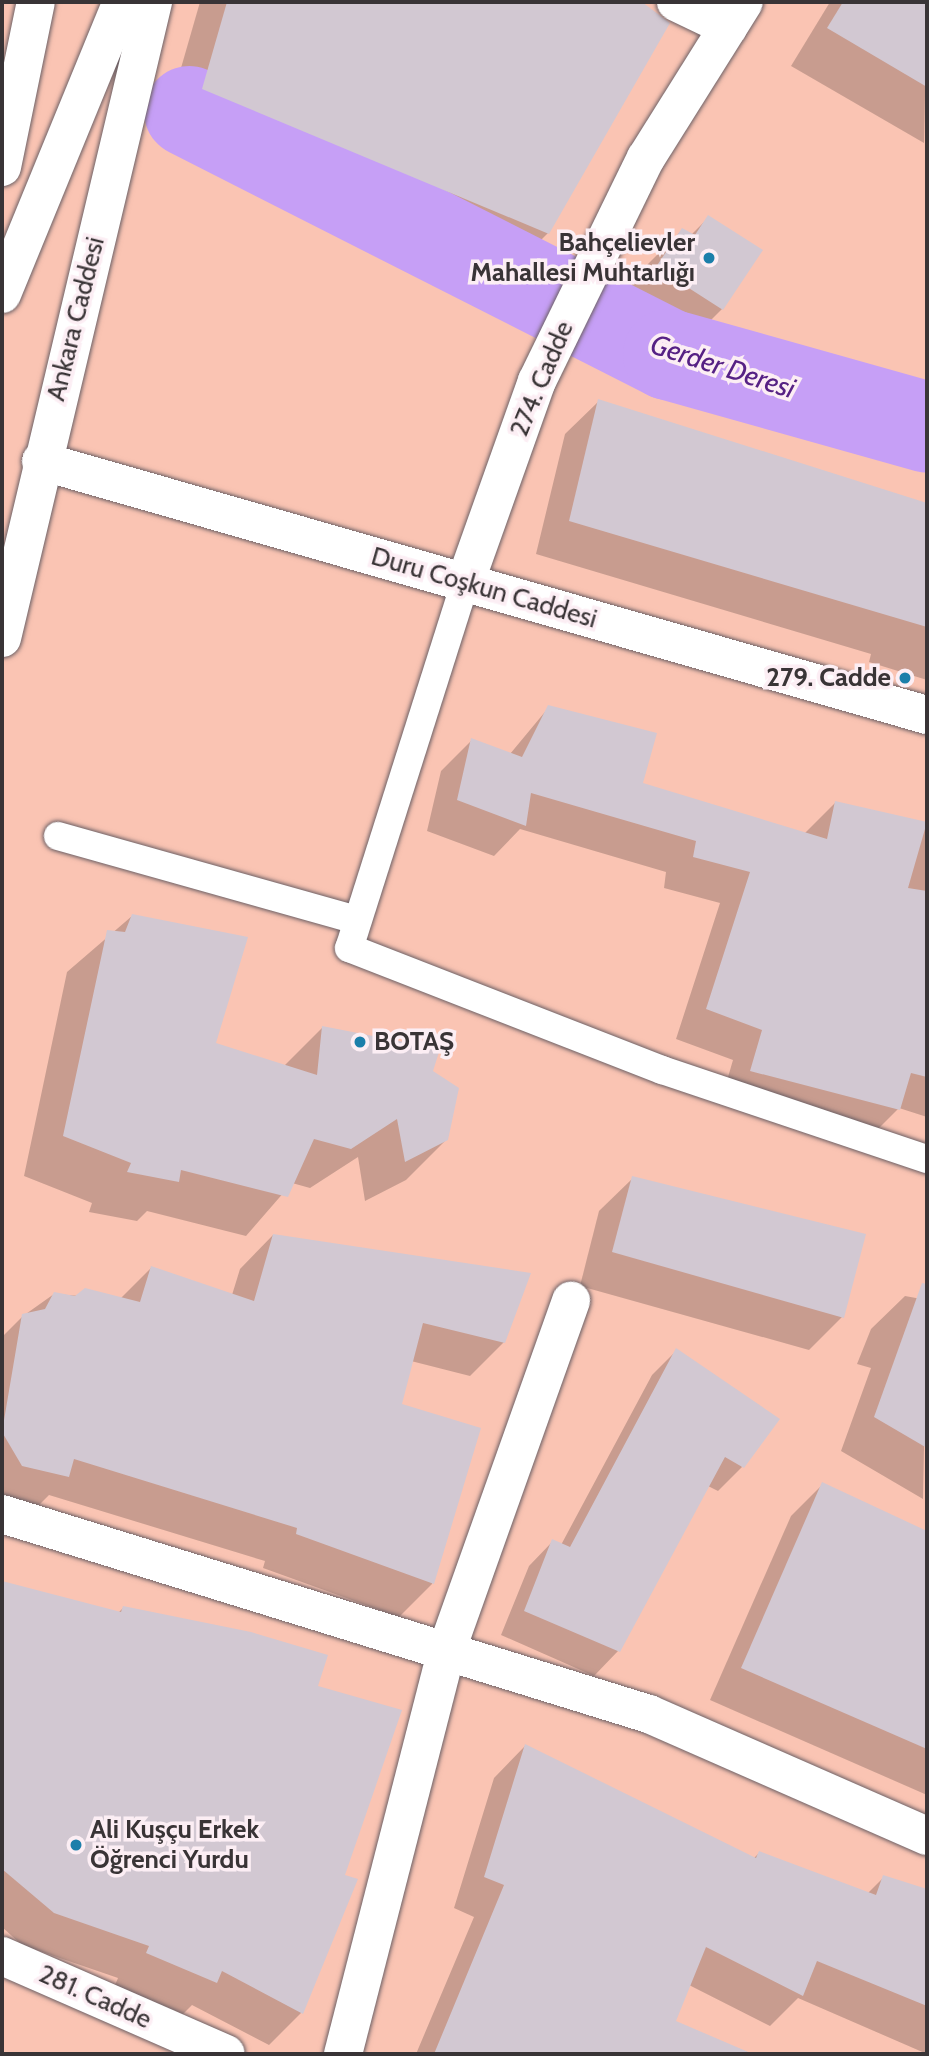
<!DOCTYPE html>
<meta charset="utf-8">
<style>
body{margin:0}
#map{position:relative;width:929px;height:2056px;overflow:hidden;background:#efe1e6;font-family:Cabin,sans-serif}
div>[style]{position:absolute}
.green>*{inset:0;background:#fac4b3}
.shadow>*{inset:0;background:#0003}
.river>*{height:91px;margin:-45.5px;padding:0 45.5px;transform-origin:45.5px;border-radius:45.5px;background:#c69ff6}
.building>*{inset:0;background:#d2c8d2}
.roads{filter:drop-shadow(0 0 2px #6c6065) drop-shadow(0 0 2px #6c6065)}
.service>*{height:28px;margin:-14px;padding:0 14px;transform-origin:14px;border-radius:14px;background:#fff}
.minor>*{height:38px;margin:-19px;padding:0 19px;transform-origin:19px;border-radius:19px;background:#fff}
.tertiary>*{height:38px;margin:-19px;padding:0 19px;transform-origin:19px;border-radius:19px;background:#fff}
.trunk>*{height:38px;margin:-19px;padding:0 19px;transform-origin:19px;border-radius:19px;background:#fff}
.dots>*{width:19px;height:19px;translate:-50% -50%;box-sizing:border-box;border:4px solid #fceef4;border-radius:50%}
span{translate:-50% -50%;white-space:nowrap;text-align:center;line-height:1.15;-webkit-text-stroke:7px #fceef4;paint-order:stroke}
.poi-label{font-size:26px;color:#393436;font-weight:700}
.right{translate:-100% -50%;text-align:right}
.left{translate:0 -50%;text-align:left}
.street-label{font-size:26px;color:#393436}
.water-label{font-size:28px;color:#562184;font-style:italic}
.frame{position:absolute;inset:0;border:4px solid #393436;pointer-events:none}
</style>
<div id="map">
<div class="green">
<i style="clip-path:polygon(2px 2px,927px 2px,927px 2054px,2px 2054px)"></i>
</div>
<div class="shadow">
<i style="clip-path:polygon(200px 2px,642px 2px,548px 233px,509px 272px,164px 127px)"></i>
<i style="clip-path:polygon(830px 2px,927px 2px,924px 143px,791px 66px)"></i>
<i style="clip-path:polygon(709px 217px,722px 309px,682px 349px,617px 307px,642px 270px,682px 230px,691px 235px)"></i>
<i style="clip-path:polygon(599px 401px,927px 513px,927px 680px,869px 662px,871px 654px,536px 554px,565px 434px)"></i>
<i style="clip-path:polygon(549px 707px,640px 784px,804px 834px,835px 803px,927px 824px,927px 1117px,899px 1108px,868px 1139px,721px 1101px,733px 1060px,676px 1039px,720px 903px,664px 888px,666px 872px,520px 829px,494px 856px,427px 831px,441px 771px,472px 740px,510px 754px)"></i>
<i style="clip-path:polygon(132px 916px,214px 1044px,284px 1066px,323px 1027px,431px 1071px,447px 1139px,406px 1180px,365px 1201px,358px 1157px,310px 1188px,292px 1183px,246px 1236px,147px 1211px,137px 1221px,89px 1212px,92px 1203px,24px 1176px,67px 972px)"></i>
<i style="clip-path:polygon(633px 1178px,842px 1317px,809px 1350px,580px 1286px,599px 1211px)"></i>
<i style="clip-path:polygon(273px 1235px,504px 1342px,470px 1376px,411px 1361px,400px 1406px,479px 1429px,432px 1584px,399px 1617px,263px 1568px,265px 1561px,49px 1495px,34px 1510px,2px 1502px,2px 1337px,23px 1316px,54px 1294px,120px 1299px,151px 1268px,232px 1295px,240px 1269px)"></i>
<i style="clip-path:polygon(905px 1296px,927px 1300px,923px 1499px,841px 1451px,871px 1368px,857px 1364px,871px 1329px)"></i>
<i style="clip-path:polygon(676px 1351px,742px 1467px,718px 1491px,708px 1486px,618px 1651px,594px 1676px,501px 1635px,529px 1566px,553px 1541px,561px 1545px,652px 1375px)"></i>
<i style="clip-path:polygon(823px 1484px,927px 1533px,927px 1795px,710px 1700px,791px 1516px)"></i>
<i style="clip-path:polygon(2px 1583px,118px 1613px,123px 1608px,315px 1687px,343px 1876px,356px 1880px,301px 2013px,269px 2045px,192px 2005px,183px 2014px,115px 1985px,118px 1978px,22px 1945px,2px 1927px)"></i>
<i style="clip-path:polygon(525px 1746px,754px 1858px,759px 1853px,867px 1894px,884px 1877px,927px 1891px,927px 2054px,798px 1998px,770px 2026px,689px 1985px,673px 2022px,752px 2054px,416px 2054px,474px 1917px,454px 1908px,494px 1778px)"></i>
</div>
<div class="river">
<i style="left:189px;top:111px;width:537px;rotate:26.9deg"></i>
<i style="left:668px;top:354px;width:269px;rotate:15.7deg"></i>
</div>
<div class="building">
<i style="clip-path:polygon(227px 2px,642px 2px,670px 23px,549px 234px,202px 89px)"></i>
<i style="clip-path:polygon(843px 2px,927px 2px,927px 87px,827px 28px)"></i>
<i style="clip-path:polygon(708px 215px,763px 250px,723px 310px,656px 267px,682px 228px,695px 235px)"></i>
<i style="clip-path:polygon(598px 399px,927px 503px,927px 627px,569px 521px)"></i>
<i style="clip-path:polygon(548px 705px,657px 733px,643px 783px,827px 839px,835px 801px,927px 822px,908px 888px,927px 891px,927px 1077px,911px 1073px,900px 1110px,750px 1071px,762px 1030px,706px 1009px,750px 872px,693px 857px,696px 841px,531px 793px,526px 826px,457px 800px,471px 738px,522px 757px)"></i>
<i style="clip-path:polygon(132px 914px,248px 937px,216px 1043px,317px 1075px,322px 1026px,440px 1049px,433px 1071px,459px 1088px,448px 1140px,405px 1162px,397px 1119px,351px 1149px,314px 1139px,288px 1197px,181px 1170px,179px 1182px,127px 1172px,131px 1163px,63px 1136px,107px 930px,125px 932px)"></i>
<i style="clip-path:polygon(632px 1176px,866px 1234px,844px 1318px,612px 1252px)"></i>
<i style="clip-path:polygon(273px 1234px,531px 1273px,505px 1343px,423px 1323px,402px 1404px,481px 1428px,434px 1584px,296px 1534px,297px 1528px,74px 1459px,69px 1477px,22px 1466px,2px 1432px,22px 1314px,45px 1309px,54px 1292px,75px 1296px,85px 1288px,140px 1302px,151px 1266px,254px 1301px)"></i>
<i style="clip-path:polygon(922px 1283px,927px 1284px,927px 1448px,874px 1417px)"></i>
<i style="clip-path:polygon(676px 1348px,780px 1419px,744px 1468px,725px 1457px,620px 1652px,524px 1611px,552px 1539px,570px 1547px)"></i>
<i style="clip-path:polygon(822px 1482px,927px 1531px,927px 1749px,741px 1668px)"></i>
<i style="clip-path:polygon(2px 1581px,121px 1612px,123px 1606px,251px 1632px,328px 1655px,318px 1686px,402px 1710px,345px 1875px,358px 1879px,303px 2014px,222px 1971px,217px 1983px,146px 1953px,149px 1946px,54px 1913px,2px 1869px)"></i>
<i style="clip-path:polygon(525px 1744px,756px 1858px,759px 1851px,876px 1895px,883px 1875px,927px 1889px,927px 2006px,817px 1961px,803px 1996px,706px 1947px,676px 2021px,753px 2054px,434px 2054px,504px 1885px,484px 1877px)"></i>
</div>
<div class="roads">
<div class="service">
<i style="left:465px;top:583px;width:383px;rotate:107.6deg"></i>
<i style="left:349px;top:948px;width:336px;rotate:21.3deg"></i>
<i style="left:662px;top:1070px;width:280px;rotate:18.6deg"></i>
<i style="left:58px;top:836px;width:311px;rotate:15.7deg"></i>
</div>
<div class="minor">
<i style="left:676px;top:2px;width:58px;rotate:25.7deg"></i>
<i style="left:2px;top:1514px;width:677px;rotate:17.18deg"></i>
<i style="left:649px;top:1714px;width:304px;rotate:23.7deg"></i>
<i style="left:343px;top:2054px;width:415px;rotate:-75.6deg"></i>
<i style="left:446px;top:1652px;width:373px;rotate:-70.4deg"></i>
</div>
<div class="tertiary">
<i style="left:2px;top:294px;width:316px;rotate:-67.7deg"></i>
<i style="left:41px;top:461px;width:922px;rotate:16deg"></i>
<i style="left:465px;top:583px;width:214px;rotate:-70.4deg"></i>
<i style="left:537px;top:381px;width:248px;rotate:-64deg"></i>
<i style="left:646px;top:158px;width:184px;rotate:-57.9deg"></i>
<i style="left:2px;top:638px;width:654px;rotate:-76.64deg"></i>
<i style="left:2px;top:1956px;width:244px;rotate:23.6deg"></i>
</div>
<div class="trunk">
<i style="left:2px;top:167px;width:168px;rotate:-78.4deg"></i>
</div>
</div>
<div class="dots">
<i style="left:709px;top:258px;background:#1b7faa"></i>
<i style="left:905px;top:678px;background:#1b7faa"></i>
<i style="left:360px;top:1042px;background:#1b7faa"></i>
<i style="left:76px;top:1845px;background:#1b7faa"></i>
</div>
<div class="poi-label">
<span class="right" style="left:695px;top:258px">Bahçelievler<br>Mahallesi Muhtarlığı</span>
<span class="right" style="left:891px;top:678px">279. Cadde</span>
<span class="left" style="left:374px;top:1042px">BOTAŞ</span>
<span class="left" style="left:90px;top:1845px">Ali Kuşçu Erkek<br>Öğrenci Yurdu</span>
</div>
<div class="street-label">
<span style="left:76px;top:319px;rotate:-76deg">Ankara Caddesi</span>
<span style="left:542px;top:379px;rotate:-67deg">274. Cadde</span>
<span style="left:484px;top:588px;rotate:16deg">Duru Coşkun Caddesi</span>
<span style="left:95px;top:1997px;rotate:24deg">281. Cadde</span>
</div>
<div class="water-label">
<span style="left:723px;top:366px;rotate:18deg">Gerder Deresi</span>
</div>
<div class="frame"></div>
</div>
